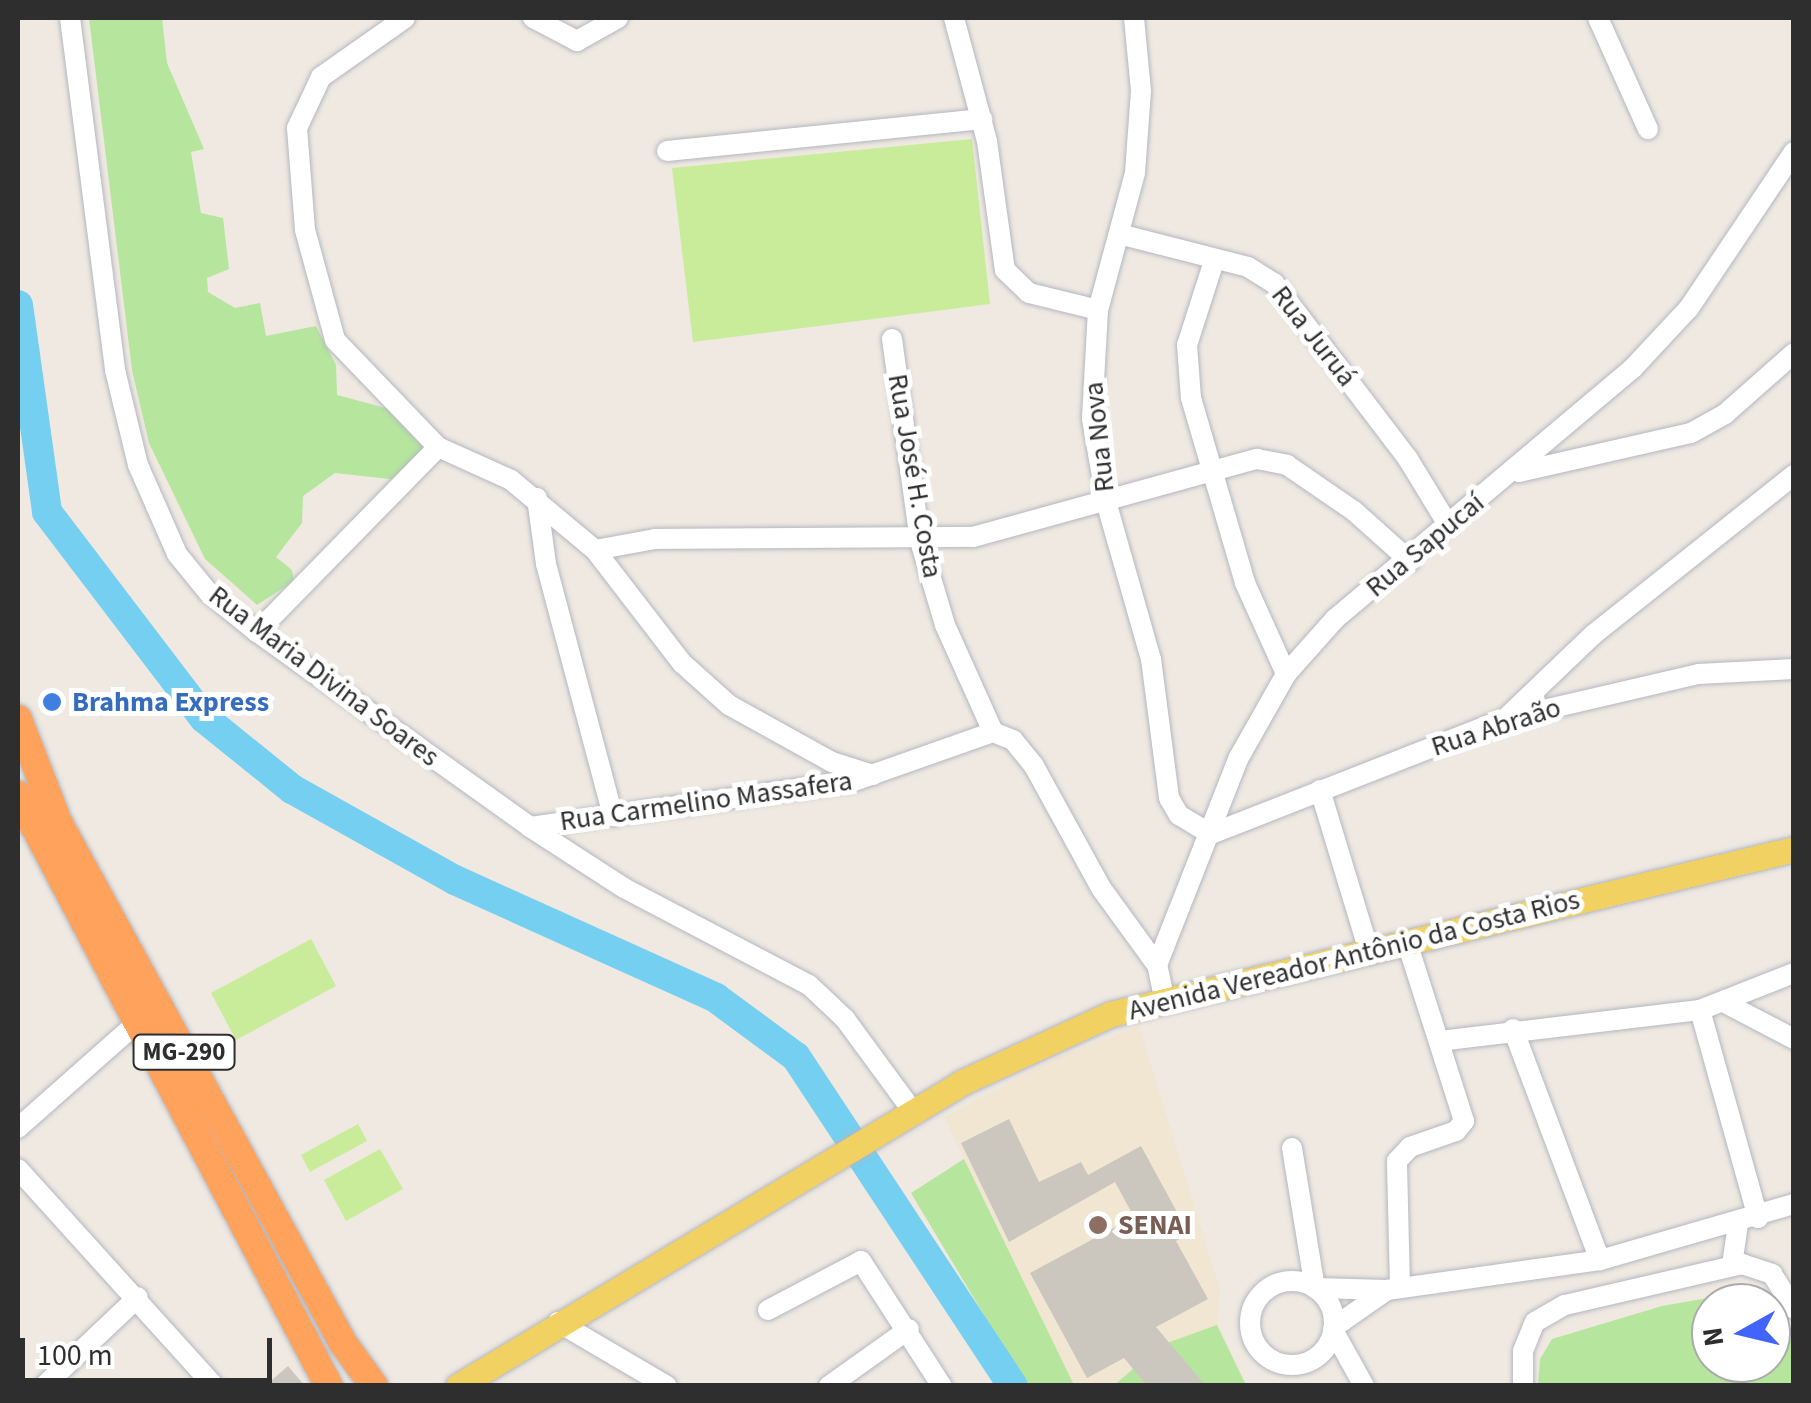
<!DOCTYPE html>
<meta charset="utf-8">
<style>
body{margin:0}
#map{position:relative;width:1811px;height:1403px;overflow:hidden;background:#efe9e1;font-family:"Source Sans 3",sans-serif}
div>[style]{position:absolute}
.education>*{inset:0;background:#f0e6d1}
.green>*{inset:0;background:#b6e59e}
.pitch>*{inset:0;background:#c9ec9a}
.river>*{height:30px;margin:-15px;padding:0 15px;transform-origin:15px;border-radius:15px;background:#75cff0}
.building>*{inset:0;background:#cbc7bf}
.roads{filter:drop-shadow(0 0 2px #b4b7c1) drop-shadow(0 0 2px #b4b7c1)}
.minor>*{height:20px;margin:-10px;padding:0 10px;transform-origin:10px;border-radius:10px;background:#fff}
.minor>.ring{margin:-10px;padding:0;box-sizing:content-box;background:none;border:20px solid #fff;border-radius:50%}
.major>*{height:25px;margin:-12.5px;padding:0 12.5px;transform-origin:12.5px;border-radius:12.5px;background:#f2d163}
.highway>*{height:28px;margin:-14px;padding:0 14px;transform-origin:14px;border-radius:14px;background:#ffa35c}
.dots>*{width:28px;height:28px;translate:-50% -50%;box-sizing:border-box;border:5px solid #fff;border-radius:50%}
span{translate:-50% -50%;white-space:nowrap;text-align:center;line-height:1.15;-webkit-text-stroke:10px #fff;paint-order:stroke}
.shield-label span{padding:2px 8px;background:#fff;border:2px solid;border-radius:8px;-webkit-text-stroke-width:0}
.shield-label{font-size:25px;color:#2e2e2e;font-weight:700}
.street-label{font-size:28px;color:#2e2e2e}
.shop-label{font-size:28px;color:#366cbe;font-weight:700}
.left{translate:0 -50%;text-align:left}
.education-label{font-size:28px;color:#785e54;font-weight:700}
.frame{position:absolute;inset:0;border:20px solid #2e2e2e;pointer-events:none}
.north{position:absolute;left:1691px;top:1283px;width:100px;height:100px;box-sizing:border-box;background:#fff;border:2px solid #ababab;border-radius:50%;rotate:262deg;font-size:28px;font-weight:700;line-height:40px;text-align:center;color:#2e2e2e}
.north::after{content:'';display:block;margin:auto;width:35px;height:45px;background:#4264fb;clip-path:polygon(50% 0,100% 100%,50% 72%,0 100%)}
.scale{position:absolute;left:20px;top:1338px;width:252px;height:45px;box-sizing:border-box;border:5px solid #2e2e2e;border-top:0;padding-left:12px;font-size:30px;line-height:35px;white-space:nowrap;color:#2e2e2e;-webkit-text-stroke:8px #fff;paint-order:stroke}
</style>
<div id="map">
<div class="education">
<i style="clip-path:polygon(1139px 1026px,1220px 1290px,1217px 1325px,1161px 1345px,1113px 1385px,1074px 1385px,944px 1117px,1059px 1057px)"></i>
</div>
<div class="green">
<i style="clip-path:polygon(89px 18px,162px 18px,167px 63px,204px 149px,191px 152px,201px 213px,223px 218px,229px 269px,207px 278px,208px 292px,235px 308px,260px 303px,266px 336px,316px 326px,336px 365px,337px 395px,386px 408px,429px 453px,399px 480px,335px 473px,303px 496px,302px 523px,276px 557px,292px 570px,294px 581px,257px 605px,205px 559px,149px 443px,132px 370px)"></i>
<i style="clip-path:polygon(964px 1159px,1074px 1385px,1026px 1385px,911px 1193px)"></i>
<i style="clip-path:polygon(1748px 1291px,1769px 1303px,1711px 1303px,1711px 1363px,1771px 1363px,1771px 1304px,1793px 1331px,1793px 1385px,1538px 1385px,1540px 1359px,1552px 1339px,1662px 1306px)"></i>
<i style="clip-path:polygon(1217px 1325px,1246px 1385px,1113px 1386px,1161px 1345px)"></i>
</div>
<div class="pitch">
<i style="clip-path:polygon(972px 139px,990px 304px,693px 342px,672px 168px)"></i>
<i style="clip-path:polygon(311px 939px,336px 986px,236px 1040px,211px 993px)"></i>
<i style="clip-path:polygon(358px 1124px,367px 1141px,310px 1172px,301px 1155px)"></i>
<i style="clip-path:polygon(380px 1149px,403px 1189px,346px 1221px,324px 1180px)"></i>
</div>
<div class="river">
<i style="left:18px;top:305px;width:209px;rotate:82deg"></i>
<i style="left:47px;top:512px;width:259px;rotate:52.7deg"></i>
<i style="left:204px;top:718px;width:113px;rotate:38.9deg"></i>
<i style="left:292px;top:789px;width:187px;rotate:29.2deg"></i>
<i style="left:455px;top:880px;width:286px;rotate:24.3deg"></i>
<i style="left:716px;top:998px;width:99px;rotate:36.4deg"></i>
<i style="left:796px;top:1057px;width:394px;rotate:56.6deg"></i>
</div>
<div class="building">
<i style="clip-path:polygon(1009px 1119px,1039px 1182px,1081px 1162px,1088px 1175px,1141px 1146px,1189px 1234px,1176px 1241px,1208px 1299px,1156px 1327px,1206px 1386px,1147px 1386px,1124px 1358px,1087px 1378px,1030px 1273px,1134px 1217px,1115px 1182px,1009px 1242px,961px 1143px)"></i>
<i style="clip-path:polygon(288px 1366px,305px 1386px,265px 1386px)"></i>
</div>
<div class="roads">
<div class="minor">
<i style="left:70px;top:18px;width:355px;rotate:82.7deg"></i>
<i style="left:115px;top:370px;width:98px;rotate:76.4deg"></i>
<i style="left:138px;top:465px;width:97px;rotate:66.3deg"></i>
<i style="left:177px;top:554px;width:49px;rotate:50.8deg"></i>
<i style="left:208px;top:592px;width:63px;rotate:39.2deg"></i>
<i style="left:257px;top:632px;width:335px;rotate:35.5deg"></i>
<i style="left:530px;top:827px;width:112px;rotate:33deg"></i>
<i style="left:624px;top:888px;width:209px;rotate:27.7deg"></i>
<i style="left:809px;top:985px;width:50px;rotate:43.4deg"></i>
<i style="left:845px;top:1019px;width:117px;rotate:53.7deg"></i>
<i style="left:405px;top:18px;width:103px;rotate:144.9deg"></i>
<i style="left:321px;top:77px;width:56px;rotate:115.2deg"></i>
<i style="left:297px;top:128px;width:102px;rotate:85.5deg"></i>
<i style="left:305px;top:230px;width:114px;rotate:74.7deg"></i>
<i style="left:335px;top:340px;width:149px;rotate:46.1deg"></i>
<i style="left:438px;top:447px;width:80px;rotate:24.3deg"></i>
<i style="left:511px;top:480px;width:109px;rotate:39.8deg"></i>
<i style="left:595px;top:550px;width:143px;rotate:52.4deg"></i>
<i style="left:682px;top:663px;width:63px;rotate:41.8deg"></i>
<i style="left:729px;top:705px;width:118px;rotate:29deg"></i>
<i style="left:832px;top:762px;width:43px;rotate:17.6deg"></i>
<i style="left:533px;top:18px;width:50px;rotate:27.6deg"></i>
<i style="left:577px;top:41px;width:47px;rotate:-29.3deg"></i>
<i style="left:954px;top:18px;width:127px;rotate:75deg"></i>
<i style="left:987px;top:141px;width:130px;rotate:82.1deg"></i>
<i style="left:1005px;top:270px;width:33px;rotate:44deg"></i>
<i style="left:1029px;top:293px;width:71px;rotate:13.8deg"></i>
<i style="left:1134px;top:18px;width:73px;rotate:84.5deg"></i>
<i style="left:1141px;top:91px;width:82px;rotate:94.2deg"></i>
<i style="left:1135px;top:173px;width:142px;rotate:105.1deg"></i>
<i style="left:1098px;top:310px;width:109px;rotate:93.2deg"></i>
<i style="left:1092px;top:419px;width:87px;rotate:80.1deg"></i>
<i style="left:1107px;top:505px;width:160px;rotate:74.1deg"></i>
<i style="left:1151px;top:659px;width:140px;rotate:82.6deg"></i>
<i style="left:1169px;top:798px;width:20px;rotate:60deg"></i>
<i style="left:1179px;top:815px;width:37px;rotate:31deg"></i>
<i style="left:1211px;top:834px;width:316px;rotate:-21.4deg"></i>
<i style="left:1505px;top:719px;width:198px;rotate:-13.1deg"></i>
<i style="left:1698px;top:674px;width:96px;rotate:-3deg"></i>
<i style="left:1598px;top:18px;width:122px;rotate:65.8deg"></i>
<i style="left:667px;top:151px;width:317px;rotate:-5.8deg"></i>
<i style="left:1119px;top:234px;width:133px;rotate:14.3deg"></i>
<i style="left:1248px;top:267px;width:31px;rotate:32deg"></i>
<i style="left:1274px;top:283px;width:221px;rotate:52.7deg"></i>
<i style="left:1408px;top:459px;width:75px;rotate:58.6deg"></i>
<i style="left:1214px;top:261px;width:88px;rotate:107.8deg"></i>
<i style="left:1187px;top:345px;width:53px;rotate:85.7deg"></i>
<i style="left:1191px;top:398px;width:193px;rotate:73.7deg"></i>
<i style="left:1245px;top:583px;width:100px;rotate:65.7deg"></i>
<i style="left:892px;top:339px;width:204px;rotate:82.1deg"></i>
<i style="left:920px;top:541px;width:88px;rotate:73.4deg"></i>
<i style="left:945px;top:625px;width:117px;rotate:65.8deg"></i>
<i style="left:993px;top:732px;width:22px;rotate:22deg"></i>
<i style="left:1013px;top:740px;width:33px;rotate:51deg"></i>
<i style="left:1034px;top:766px;width:139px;rotate:61.2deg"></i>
<i style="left:1101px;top:888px;width:95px;rotate:54deg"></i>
<i style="left:1519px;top:472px;width:176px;rotate:-12.8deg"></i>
<i style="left:1691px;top:433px;width:39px;rotate:-29deg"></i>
<i style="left:1725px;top:414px;width:92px;rotate:-41.5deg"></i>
<i style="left:537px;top:498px;width:67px;rotate:82.2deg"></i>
<i style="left:546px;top:564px;width:261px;rotate:75.1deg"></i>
<i style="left:595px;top:550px;width:61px;rotate:-10.4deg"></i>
<i style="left:655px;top:539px;width:318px;rotate:-0.4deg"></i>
<i style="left:973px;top:537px;width:295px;rotate:-15.4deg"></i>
<i style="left:1257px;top:459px;width:31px;rotate:11deg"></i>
<i style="left:1287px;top:465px;width:81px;rotate:34.5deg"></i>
<i style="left:1354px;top:511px;width:75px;rotate:41.8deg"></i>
<i style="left:257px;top:632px;width:259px;rotate:-45.6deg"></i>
<i style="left:1505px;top:719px;width:123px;rotate:-43.7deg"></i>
<i style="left:1594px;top:634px;width:256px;rotate:-38.5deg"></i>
<i style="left:1320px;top:790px;width:168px;rotate:73.1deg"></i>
<i style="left:530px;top:827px;width:327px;rotate:-8.1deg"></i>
<i style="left:854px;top:781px;width:147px;rotate:-19.4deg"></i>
<i style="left:1164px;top:997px;width:33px;rotate:-102deg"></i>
<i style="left:1157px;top:965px;width:221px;rotate:-68.5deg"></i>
<i style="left:1238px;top:759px;width:98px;rotate:-60.5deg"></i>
<i style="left:1286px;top:674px;width:74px;rotate:-48.3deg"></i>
<i style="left:1335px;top:619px;width:390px;rotate:-40.1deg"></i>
<i style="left:1633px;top:368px;width:82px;rotate:-47deg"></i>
<i style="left:1689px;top:308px;width:188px;rotate:-56.1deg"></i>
<i style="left:1727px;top:1004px;width:76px;rotate:27.6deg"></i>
<i style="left:1700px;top:1010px;width:216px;rotate:74.4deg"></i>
<i style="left:1513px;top:1029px;width:247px;rotate:69.4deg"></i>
<i style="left:1440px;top:1041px;width:262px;rotate:-6.8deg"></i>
<i style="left:1700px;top:1010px;width:101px;rotate:-21.5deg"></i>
<i style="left:18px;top:1128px;width:163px;rotate:-41.5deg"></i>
<i style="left:1292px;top:1148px;width:142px;rotate:80.7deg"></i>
<i style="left:18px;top:1169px;width:292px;rotate:47.9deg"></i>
<i style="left:1732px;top:1265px;width:41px;rotate:-81.7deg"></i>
<i class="ring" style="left:1250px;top:1281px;width:64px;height:64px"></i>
<i style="left:1400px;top:1287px;width:126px;rotate:-91.4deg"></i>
<i style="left:1397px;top:1161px;width:19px;rotate:-47deg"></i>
<i style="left:1410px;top:1147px;width:49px;rotate:-19.2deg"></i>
<i style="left:1456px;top:1131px;width:13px;rotate:-51deg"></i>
<i style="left:1464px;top:1121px;width:188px;rotate:-107.7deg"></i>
<i style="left:1317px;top:1288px;width:70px;rotate:1.6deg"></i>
<i style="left:1387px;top:1290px;width:215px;rotate:-8deg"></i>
<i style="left:1600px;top:1260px;width:202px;rotate:-16.1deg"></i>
<i style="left:768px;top:1310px;width:105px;rotate:-27.8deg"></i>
<i style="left:861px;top:1261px;width:149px;rotate:57.1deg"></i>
<i style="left:558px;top:1322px;width:126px;rotate:30.4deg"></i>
<i style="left:1334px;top:1327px;width:65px;rotate:-34.9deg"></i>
<i style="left:1333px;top:1330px;width:64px;rotate:61deg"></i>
<i style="left:44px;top:1386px;width:129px;rotate:-43.4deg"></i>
<i style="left:829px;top:1386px;width:98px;rotate:-35.5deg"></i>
<i style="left:1523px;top:1386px;width:35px;rotate:-90deg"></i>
<i style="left:1523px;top:1351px;width:31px;rotate:-68deg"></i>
<i style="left:1535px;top:1322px;width:34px;rotate:-30deg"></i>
<i style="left:1565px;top:1305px;width:182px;rotate:-13deg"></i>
<i style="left:1742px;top:1264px;width:32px;rotate:18deg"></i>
<i style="left:1772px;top:1274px;width:41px;rotate:57.8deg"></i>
</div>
<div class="major">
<i style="left:458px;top:1386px;width:589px;rotate:-31.05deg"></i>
<i style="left:963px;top:1082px;width:163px;rotate:-24.7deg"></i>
<i style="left:1111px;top:1014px;width:703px;rotate:-13.58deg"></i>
</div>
<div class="highway">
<i style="left:18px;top:719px;width:110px;rotate:68.8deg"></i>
<i style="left:58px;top:822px;width:594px;rotate:61.32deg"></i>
<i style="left:343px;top:1343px;width:53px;rotate:54.2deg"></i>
<i style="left:18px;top:795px;width:668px;rotate:62.25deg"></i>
</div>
</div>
<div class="dots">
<i style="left:52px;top:702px;background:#3f7fe0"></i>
<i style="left:1098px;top:1225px;background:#8d6e63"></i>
</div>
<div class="shield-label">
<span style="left:184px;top:1052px">MG-290</span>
</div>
<div class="street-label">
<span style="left:1314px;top:336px;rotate:52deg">Rua Juruá</span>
<span style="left:1099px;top:437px;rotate:-96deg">Rua Nova</span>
<span style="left:915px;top:476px;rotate:80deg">Rua José H. Costa</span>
<span style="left:1425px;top:545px;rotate:-40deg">Rua Sapucaí</span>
<span style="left:324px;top:676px;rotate:37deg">Rua Maria Divina Soares</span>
<span style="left:1496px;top:727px;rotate:-18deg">Rua Abraão</span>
<span style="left:706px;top:801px;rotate:-8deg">Rua Carmelino Massafera</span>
<span style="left:1354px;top:955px;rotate:-14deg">Avenida Vereador Antônio da Costa Rios</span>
</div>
<div class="shop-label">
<span class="left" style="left:72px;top:702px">Brahma Express</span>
</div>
<div class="education-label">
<span class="left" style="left:1118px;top:1225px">SENAI</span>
</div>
<div class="frame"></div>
<div class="north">N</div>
<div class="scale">100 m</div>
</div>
